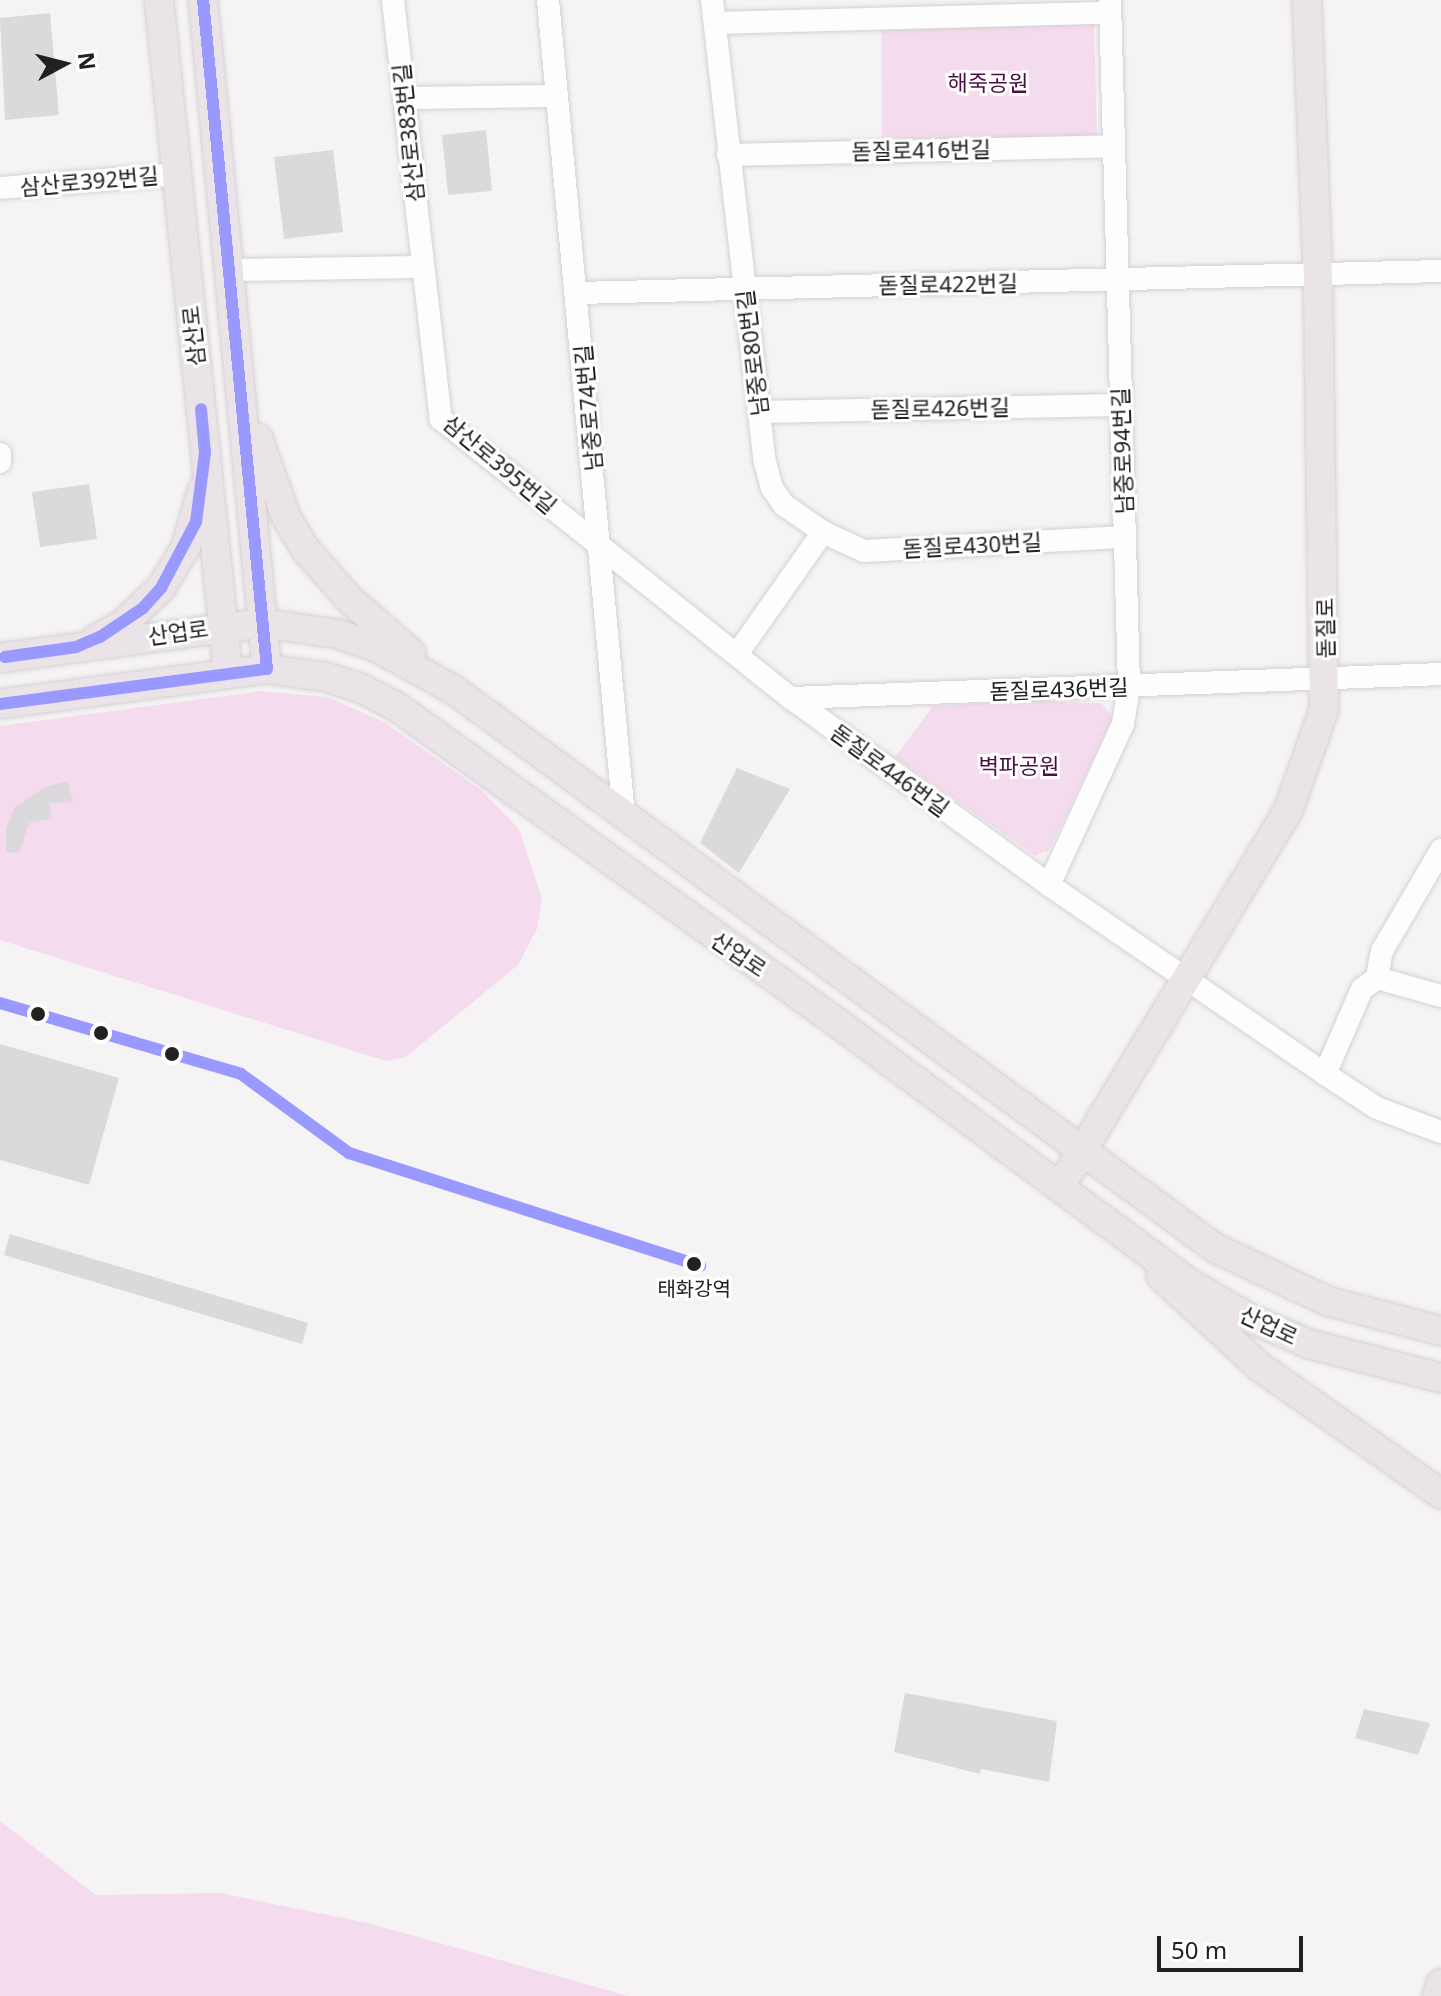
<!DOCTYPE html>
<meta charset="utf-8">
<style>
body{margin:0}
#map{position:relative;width:1441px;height:1996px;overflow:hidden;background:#f6f3f5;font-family:"Noto Sans","Noto Sans KR",sans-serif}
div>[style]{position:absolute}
.green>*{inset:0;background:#f5dbee}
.building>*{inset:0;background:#dbd9db}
.roads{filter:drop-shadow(0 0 2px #d3d1d2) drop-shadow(0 0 2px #d3d1d2)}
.minor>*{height:22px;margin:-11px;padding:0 11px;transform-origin:11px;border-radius:11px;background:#fefdfe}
.major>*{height:28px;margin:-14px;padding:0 14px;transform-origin:14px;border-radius:14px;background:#eae4e8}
.bus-1>*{height:12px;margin:-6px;padding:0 6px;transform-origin:6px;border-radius:6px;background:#99f}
.dots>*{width:22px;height:22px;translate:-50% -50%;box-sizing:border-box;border:4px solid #fff;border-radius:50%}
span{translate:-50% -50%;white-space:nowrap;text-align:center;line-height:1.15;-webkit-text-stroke:6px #fff;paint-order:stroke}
.bus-label{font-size:20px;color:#222122}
.park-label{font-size:22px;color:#4e0e43}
.street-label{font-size:22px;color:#222122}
.north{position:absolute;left:24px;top:24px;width:80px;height:80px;-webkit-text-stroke:6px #fff;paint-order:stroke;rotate:83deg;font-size:22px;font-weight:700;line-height:32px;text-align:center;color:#222122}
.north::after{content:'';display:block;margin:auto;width:28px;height:36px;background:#222122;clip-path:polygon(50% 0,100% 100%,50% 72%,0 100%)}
.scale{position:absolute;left:1157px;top:1936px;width:146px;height:36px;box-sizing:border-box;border:4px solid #222122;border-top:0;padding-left:10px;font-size:24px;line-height:28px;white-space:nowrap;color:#222122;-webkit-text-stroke:6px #fff;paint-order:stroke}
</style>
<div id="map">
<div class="green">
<i style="clip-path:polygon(1094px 23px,1097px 137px,882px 143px,881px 28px)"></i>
<i style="clip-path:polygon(261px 691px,327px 697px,384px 722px,481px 790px,519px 829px,542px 899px,537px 929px,518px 965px,406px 1057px,386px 1061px,0 940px,0 726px)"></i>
<i style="clip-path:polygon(1031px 701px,1101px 703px,1113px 717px,1049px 850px,1035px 856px,895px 757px,933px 706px)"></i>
<i style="clip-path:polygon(0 1821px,96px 1895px,220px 1893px,368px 1923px,628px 1996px,0 1996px)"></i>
</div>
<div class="building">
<i style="clip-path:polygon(50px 13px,59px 115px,5px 120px,0 18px)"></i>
<i style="clip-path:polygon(486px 130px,492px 191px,448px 195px,442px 135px)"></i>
<i style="clip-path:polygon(333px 150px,343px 232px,284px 239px,274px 157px)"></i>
<i style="clip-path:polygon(89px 484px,97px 539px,40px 547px,32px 492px)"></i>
<i style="clip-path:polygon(737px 768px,790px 789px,739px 873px,700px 843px)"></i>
<i style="clip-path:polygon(68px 781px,73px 802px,49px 803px,52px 819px,29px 823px,20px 852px,6px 853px,6px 828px,15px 807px,47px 786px)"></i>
<i style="clip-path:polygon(0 1044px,119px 1078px,89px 1185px,0 1160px)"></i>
<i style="clip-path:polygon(10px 1234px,308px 1323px,302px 1344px,4px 1255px)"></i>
<i style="clip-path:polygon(905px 1693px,1057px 1721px,1049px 1782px,981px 1769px,980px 1774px,894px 1752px)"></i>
<i style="clip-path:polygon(1364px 1709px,1430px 1723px,1418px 1755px,1355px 1738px)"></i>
</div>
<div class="roads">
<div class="minor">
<i style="left:393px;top:0;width:422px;rotate:83.5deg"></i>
<i style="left:441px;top:419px;width:448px;rotate:38.6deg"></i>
<i style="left:791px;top:698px;width:319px;rotate:35.9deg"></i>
<i style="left:1049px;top:885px;width:335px;rotate:34.4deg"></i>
<i style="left:1325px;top:1074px;width:93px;rotate:-66.5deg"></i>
<i style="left:1362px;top:989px;width:19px;rotate:-36deg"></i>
<i style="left:1377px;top:978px;width:66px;rotate:15.7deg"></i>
<i style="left:548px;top:0;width:820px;rotate:84.68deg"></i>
<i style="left:712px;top:0;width:465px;rotate:83.5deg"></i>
<i style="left:765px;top:462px;width:27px;rotate:75deg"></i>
<i style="left:772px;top:488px;width:21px;rotate:55deg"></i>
<i style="left:784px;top:505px;width:47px;rotate:34.7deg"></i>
<i style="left:823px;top:532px;width:45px;rotate:24.9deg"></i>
<i style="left:864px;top:551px;width:261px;rotate:-3.1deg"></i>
<i style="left:715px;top:23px;width:395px;rotate:-1.5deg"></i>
<i style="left:405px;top:98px;width:152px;rotate:-0.8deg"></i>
<i style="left:728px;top:155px;width:386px;rotate:-1.3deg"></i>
<i style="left:0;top:188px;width:178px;rotate:-4.5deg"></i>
<i style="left:231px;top:270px;width:191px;rotate:-0.9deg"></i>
<i style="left:578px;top:293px;width:863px;rotate:-1.46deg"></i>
<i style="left:759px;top:412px;width:362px;rotate:-1.1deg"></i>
<i style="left:0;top:454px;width:8px;rotate:90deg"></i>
<i style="left:737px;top:654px;width:149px;rotate:-54.8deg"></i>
<i style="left:791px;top:698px;width:650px;rotate:-2.11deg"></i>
<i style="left:1049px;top:885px;width:177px;rotate:-65.3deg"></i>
<i style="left:1123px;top:724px;width:38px;rotate:-81deg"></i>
<i style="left:1129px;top:686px;width:686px;rotate:-91.59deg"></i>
<i style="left:1377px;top:978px;width:27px;rotate:-80deg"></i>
<i style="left:1382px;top:951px;width:117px;rotate:-59.7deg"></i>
<i style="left:1325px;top:1074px;width:62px;rotate:33.2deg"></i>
<i style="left:1377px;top:1108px;width:68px;rotate:20.6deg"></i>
</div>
<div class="major">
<i style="left:159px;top:0;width:676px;rotate:84.14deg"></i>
<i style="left:203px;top:0;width:672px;rotate:84.54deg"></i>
<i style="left:258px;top:438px;width:84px;rotate:70.5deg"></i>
<i style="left:286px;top:517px;width:39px;rotate:59deg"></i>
<i style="left:306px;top:550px;width:67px;rotate:48.7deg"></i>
<i style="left:350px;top:600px;width:81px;rotate:41deg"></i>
<i style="left:96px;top:639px;width:31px;rotate:-29deg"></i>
<i style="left:123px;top:624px;width:52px;rotate:-43.5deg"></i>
<i style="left:161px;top:588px;width:48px;rotate:-58.6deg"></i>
<i style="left:186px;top:547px;width:59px;rotate:-74.3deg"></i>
<i style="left:0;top:658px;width:264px;rotate:-7.6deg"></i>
<i style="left:262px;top:623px;width:77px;rotate:8.2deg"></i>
<i style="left:338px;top:634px;width:40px;rotate:18.9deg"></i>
<i style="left:376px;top:647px;width:89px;rotate:28.9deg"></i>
<i style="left:454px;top:690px;width:944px;rotate:36.25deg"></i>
<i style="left:1215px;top:1248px;width:124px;rotate:25.3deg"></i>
<i style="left:1327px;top:1301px;width:118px;rotate:14.7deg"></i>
<i style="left:0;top:704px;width:269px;rotate:-7.5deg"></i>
<i style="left:267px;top:669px;width:60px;rotate:7.7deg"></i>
<i style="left:326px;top:677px;width:39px;rotate:18deg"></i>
<i style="left:363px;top:689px;width:38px;rotate:28deg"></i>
<i style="left:397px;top:707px;width:539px;rotate:35.64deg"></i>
<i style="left:835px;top:1021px;width:443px;rotate:36.5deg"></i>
<i style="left:1191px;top:1284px;width:69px;rotate:30.3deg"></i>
<i style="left:1251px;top:1319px;width:63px;rotate:23.3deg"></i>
<i style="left:1309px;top:1344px;width:136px;rotate:14.4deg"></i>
<i style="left:1060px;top:1187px;width:440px;rotate:-58.8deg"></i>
<i style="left:1288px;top:811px;width:107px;rotate:-70.4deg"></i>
<i style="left:1324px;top:710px;width:432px;rotate:-90.8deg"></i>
<i style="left:1318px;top:278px;width:278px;rotate:-92.3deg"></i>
<i style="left:1161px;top:1276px;width:134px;rotate:42.6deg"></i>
<i style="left:1260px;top:1367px;width:221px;rotate:35.1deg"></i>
<i style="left:1437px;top:1996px;width:13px;rotate:-72deg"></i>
</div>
</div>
<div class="bus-1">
<i style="left:5px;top:657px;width:72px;rotate:-8deg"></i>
<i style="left:76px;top:647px;width:26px;rotate:-23deg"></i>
<i style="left:100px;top:637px;width:52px;rotate:-34deg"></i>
<i style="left:143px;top:608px;width:27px;rotate:-48deg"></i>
<i style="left:161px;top:588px;width:75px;rotate:-62.1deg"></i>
<i style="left:196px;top:522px;width:70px;rotate:-82.6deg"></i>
<i style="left:205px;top:453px;width:44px;rotate:-95.2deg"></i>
<i style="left:0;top:704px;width:269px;rotate:-7.5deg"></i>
<i style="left:267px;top:669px;width:672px;rotate:-95.46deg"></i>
<i style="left:0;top:1003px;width:251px;rotate:16.4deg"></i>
<i style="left:241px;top:1074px;width:134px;rotate:36.2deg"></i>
<i style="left:349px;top:1153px;width:369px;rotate:17.8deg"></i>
</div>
<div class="dots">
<i style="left:38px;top:1014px;background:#222122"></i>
<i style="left:101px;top:1033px;background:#222122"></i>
<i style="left:172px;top:1054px;background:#222122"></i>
<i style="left:694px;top:1264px;background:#222122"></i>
</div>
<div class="bus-label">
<span style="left:694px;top:1288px">태화강역</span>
</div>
<div class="park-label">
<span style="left:988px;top:83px">해죽공원</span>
<span style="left:1019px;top:766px">벽파공원</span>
</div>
<div class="street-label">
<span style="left:408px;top:133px;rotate:-96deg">삼산로383번길</span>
<span style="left:921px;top:150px;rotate:-1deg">돋질로416번길</span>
<span style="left:89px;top:181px;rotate:-5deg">삼산로392번길</span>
<span style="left:948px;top:284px;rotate:-1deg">돋질로422번길</span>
<span style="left:193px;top:336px;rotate:-96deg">삼산로</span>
<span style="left:752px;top:353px;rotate:-97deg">남중로80번길</span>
<span style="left:588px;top:408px;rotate:-95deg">남중로74번길</span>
<span style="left:940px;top:408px;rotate:-1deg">돋질로426번길</span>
<span style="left:1122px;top:451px;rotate:-92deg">남중로94번길</span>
<span style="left:500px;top:464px;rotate:40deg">삼산로395번길</span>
<span style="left:972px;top:545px;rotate:-3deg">돋질로430번길</span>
<span style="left:1325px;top:628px;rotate:-91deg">돋질로</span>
<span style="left:178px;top:632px;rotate:-8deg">산업로</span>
<span style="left:1059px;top:689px;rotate:-2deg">돋질로436번길</span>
<span style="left:890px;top:770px;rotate:36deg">돋질로446번길</span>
<span style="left:739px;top:954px;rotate:34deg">산업로</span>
<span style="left:1269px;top:1325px;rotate:25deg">산업로</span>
</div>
<div class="north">N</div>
<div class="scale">50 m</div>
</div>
